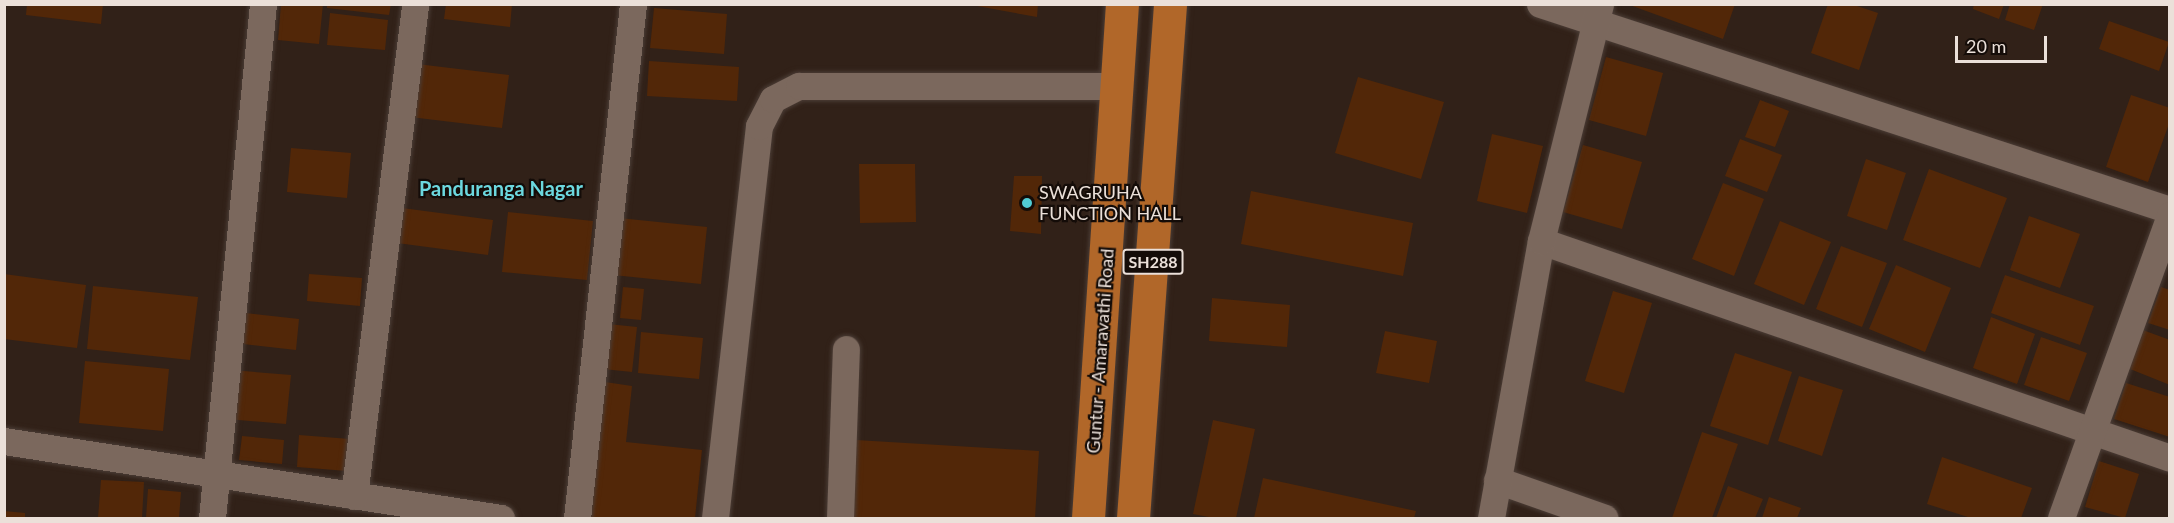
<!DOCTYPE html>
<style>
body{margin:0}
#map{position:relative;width:2174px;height:523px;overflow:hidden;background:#312118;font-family:Lato,sans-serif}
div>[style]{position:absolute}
.building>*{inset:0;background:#522708}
.roads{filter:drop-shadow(0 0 2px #4b3d36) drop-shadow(0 0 2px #4b3d36)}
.street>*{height:27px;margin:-13.5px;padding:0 13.5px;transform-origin:13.5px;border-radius:13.5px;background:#7b685d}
.primary>*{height:33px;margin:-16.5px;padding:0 16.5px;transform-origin:16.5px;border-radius:16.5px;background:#b16729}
.dots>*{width:16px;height:16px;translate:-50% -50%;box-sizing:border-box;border:3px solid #140c08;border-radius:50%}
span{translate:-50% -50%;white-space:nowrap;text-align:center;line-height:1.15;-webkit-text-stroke:4.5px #140c08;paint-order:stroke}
.shield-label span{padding:2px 4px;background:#140c08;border:2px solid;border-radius:4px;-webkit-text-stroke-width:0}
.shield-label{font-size:16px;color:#ebe0d9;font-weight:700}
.poi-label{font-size:18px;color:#ebe0d9}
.left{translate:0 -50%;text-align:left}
.street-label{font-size:18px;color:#ebe0d9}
.neighbourhood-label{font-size:20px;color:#6cd8df;font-weight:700}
.frame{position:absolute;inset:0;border:6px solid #ebe0d9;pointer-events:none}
.scale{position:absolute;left:1955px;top:36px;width:92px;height:27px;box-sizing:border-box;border:3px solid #ebe0d9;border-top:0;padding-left:8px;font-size:18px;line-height:21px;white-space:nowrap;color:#ebe0d9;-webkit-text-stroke:4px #140c08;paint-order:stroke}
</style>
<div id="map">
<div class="building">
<i style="clip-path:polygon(27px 4px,103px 4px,101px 24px,26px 15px)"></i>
<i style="clip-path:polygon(281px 4px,323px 4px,319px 44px,278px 40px)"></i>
<i style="clip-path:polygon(327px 4px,391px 4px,389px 15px,327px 8px)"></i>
<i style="clip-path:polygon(446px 4px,512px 4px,510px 27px,444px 19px)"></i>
<i style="clip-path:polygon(977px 4px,1038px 4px,1037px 17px,977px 6px)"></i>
<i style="clip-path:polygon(1627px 4px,1735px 4px,1723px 39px)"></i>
<i style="clip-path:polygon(1828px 4px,1851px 4px,1878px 13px,1859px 70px,1811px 53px)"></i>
<i style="clip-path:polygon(1974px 4px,2004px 4px,1999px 19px,1973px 9px)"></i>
<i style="clip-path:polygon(2010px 4px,2043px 4px,2034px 30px,2005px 20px)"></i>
<i style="clip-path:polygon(654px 8px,727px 14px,724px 54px,650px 48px)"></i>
<i style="clip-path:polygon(330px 13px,388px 20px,385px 50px,327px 45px)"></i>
<i style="clip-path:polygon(2109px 21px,2169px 42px,2159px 71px,2099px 49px)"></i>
<i style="clip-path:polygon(1606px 57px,1663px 73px,1646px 136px,1589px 120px)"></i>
<i style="clip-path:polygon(649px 61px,739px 67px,737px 101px,647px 96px)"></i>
<i style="clip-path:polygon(417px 64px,509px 75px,502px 128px,410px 117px)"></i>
<i style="clip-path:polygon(1358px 77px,1444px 102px,1421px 179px,1335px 153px)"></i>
<i style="clip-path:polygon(2131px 95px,2170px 108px,2170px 121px,2148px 182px,2106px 167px)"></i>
<i style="clip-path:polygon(1760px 100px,1789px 111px,1775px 147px,1745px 137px)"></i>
<i style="clip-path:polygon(1492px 134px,1543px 146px,1527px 213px,1477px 201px)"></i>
<i style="clip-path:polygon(1740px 139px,1782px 155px,1767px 192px,1725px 176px)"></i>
<i style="clip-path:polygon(1583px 145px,1642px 162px,1622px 229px,1563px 212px)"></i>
<i style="clip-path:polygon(291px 148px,351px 153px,347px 198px,287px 192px)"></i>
<i style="clip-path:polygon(1866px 159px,1906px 173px,1887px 230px,1847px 216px)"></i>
<i style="clip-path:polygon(859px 164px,915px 164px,916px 222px,860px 223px)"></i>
<i style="clip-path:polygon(1929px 169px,2007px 198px,1980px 268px,1903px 240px)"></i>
<i style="clip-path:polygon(1014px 176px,1042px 176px,1041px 234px,1010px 231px)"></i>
<i style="clip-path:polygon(1723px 183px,1764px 199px,1734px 276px,1692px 259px)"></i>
<i style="clip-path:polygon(1251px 191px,1413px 223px,1403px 276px,1241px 244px)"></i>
<i style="clip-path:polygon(402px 208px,493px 220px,488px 255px,397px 243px)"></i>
<i style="clip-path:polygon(508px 212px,593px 221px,587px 280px,502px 272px)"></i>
<i style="clip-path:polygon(2029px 216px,2080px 234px,2060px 288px,2010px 270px)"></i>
<i style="clip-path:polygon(619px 218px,707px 227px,701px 284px,613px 275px)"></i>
<i style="clip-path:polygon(1780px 221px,1831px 242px,1804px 305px,1754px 284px)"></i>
<i style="clip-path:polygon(1841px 246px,1887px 263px,1862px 327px,1816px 309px)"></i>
<i style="clip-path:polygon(1896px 265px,1951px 288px,1925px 352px,1869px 329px)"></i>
<i style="clip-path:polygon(4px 274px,86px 285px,77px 348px,4px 339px)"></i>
<i style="clip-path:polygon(309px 274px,362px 278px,360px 306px,307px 301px)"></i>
<i style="clip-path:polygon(2005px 275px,2094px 306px,2080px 345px,1991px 313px)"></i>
<i style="clip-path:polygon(93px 286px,198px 297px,190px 360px,87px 349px)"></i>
<i style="clip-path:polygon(623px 287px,644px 289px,641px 320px,620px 318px)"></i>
<i style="clip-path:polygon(2161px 287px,2170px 290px,2170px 330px,2148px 323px)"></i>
<i style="clip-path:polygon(1613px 291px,1652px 303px,1624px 393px,1585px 381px)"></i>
<i style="clip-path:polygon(1212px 298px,1290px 305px,1287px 347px,1209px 341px)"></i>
<i style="clip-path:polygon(246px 313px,299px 319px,296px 350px,243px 344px)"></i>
<i style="clip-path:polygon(1991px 317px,2035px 334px,2017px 384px,1973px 368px)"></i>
<i style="clip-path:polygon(608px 324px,637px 327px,632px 372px,603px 369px)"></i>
<i style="clip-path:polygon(2140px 329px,2170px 340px,2170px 385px,2125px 367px)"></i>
<i style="clip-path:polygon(1385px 331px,1437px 341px,1429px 383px,1376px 373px)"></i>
<i style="clip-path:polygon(641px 332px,703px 338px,699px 379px,638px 373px)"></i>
<i style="clip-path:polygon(2041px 337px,2087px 353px,2069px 401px,2024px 385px)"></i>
<i style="clip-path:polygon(1735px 353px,1792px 372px,1768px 445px,1710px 426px)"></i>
<i style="clip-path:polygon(85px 361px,169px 369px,163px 431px,79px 423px)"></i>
<i style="clip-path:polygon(231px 370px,291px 375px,286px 424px,227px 419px)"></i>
<i style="clip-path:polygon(1799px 376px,1843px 390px,1822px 456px,1778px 441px)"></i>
<i style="clip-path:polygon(605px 382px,632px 386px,626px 442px,702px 450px,695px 518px,591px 518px)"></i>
<i style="clip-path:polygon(2126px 383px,2170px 397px,2170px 437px,2114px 419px)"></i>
<i style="clip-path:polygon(1213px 420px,1255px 429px,1236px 518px,1214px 518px,1193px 514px)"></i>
<i style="clip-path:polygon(1702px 432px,1738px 444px,1712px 518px,1672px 518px)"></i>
<i style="clip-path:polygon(299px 435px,350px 439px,347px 471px,297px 467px)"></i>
<i style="clip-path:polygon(242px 436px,284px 440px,282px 464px,239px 460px)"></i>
<i style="clip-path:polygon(856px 440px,1039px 451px,1035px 518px,852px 518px)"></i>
<i style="clip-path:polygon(1942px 457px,2032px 488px,2021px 518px,1971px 518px,1927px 504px)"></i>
<i style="clip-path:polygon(2099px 461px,2139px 474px,2125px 518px,2085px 507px)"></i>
<i style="clip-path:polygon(1263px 478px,1416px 511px,1414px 518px,1254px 518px)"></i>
<i style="clip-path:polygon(101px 480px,144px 482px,142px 518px,98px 518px)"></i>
<i style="clip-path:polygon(1728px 486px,1763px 499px,1755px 518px,1716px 518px)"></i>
<i style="clip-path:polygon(148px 489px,181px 492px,179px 518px,146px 518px)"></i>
<i style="clip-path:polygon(1769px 497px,1801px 508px,1797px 518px,1762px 518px)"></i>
<i style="clip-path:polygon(4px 511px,25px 513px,25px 518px,4px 518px)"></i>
</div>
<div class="roads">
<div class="street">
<i style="left:1540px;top:4px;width:663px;rotate:18.11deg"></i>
<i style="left:1541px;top:241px;width:665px;rotate:19.03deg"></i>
<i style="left:4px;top:441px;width:503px;rotate:8.81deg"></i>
<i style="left:1497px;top:480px;width:114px;rotate:19.4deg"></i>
<i style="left:354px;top:496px;width:496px;rotate:-82.9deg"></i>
<i style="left:212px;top:518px;width:517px;rotate:-84.33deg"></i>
<i style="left:577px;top:518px;width:517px;rotate:-83.78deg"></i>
<i style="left:715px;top:518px;width:394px;rotate:-83.6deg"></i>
<i style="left:759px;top:126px;width:30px;rotate:-63deg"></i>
<i style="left:773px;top:99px;width:29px;rotate:-27deg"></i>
<i style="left:799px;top:86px;width:318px"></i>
<i style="left:840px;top:518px;width:169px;rotate:-88deg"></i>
<i style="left:1491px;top:518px;width:281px;rotate:-79.8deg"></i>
<i style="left:1541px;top:241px;width:244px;rotate:-76deg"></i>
<i style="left:2061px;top:518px;width:322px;rotate:-70.2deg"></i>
</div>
<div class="primary">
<i style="left:1088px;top:518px;width:515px;rotate:-86.22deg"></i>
<i style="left:1133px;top:518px;width:515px;rotate:-85.88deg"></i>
</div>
</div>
<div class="dots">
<i style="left:1027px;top:203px;background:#51ccd4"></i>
</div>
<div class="shield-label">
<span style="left:1153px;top:262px">SH288</span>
</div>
<div class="poi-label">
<span class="left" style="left:1039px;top:203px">SWAGRUHA<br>FUNCTION HALL</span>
</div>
<div class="street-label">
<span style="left:1100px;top:351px;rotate:-86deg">Guntur - Amaravathi Road</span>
</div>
<div class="neighbourhood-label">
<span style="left:501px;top:188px">Panduranga Nagar</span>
</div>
<div class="frame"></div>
<div class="scale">20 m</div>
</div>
